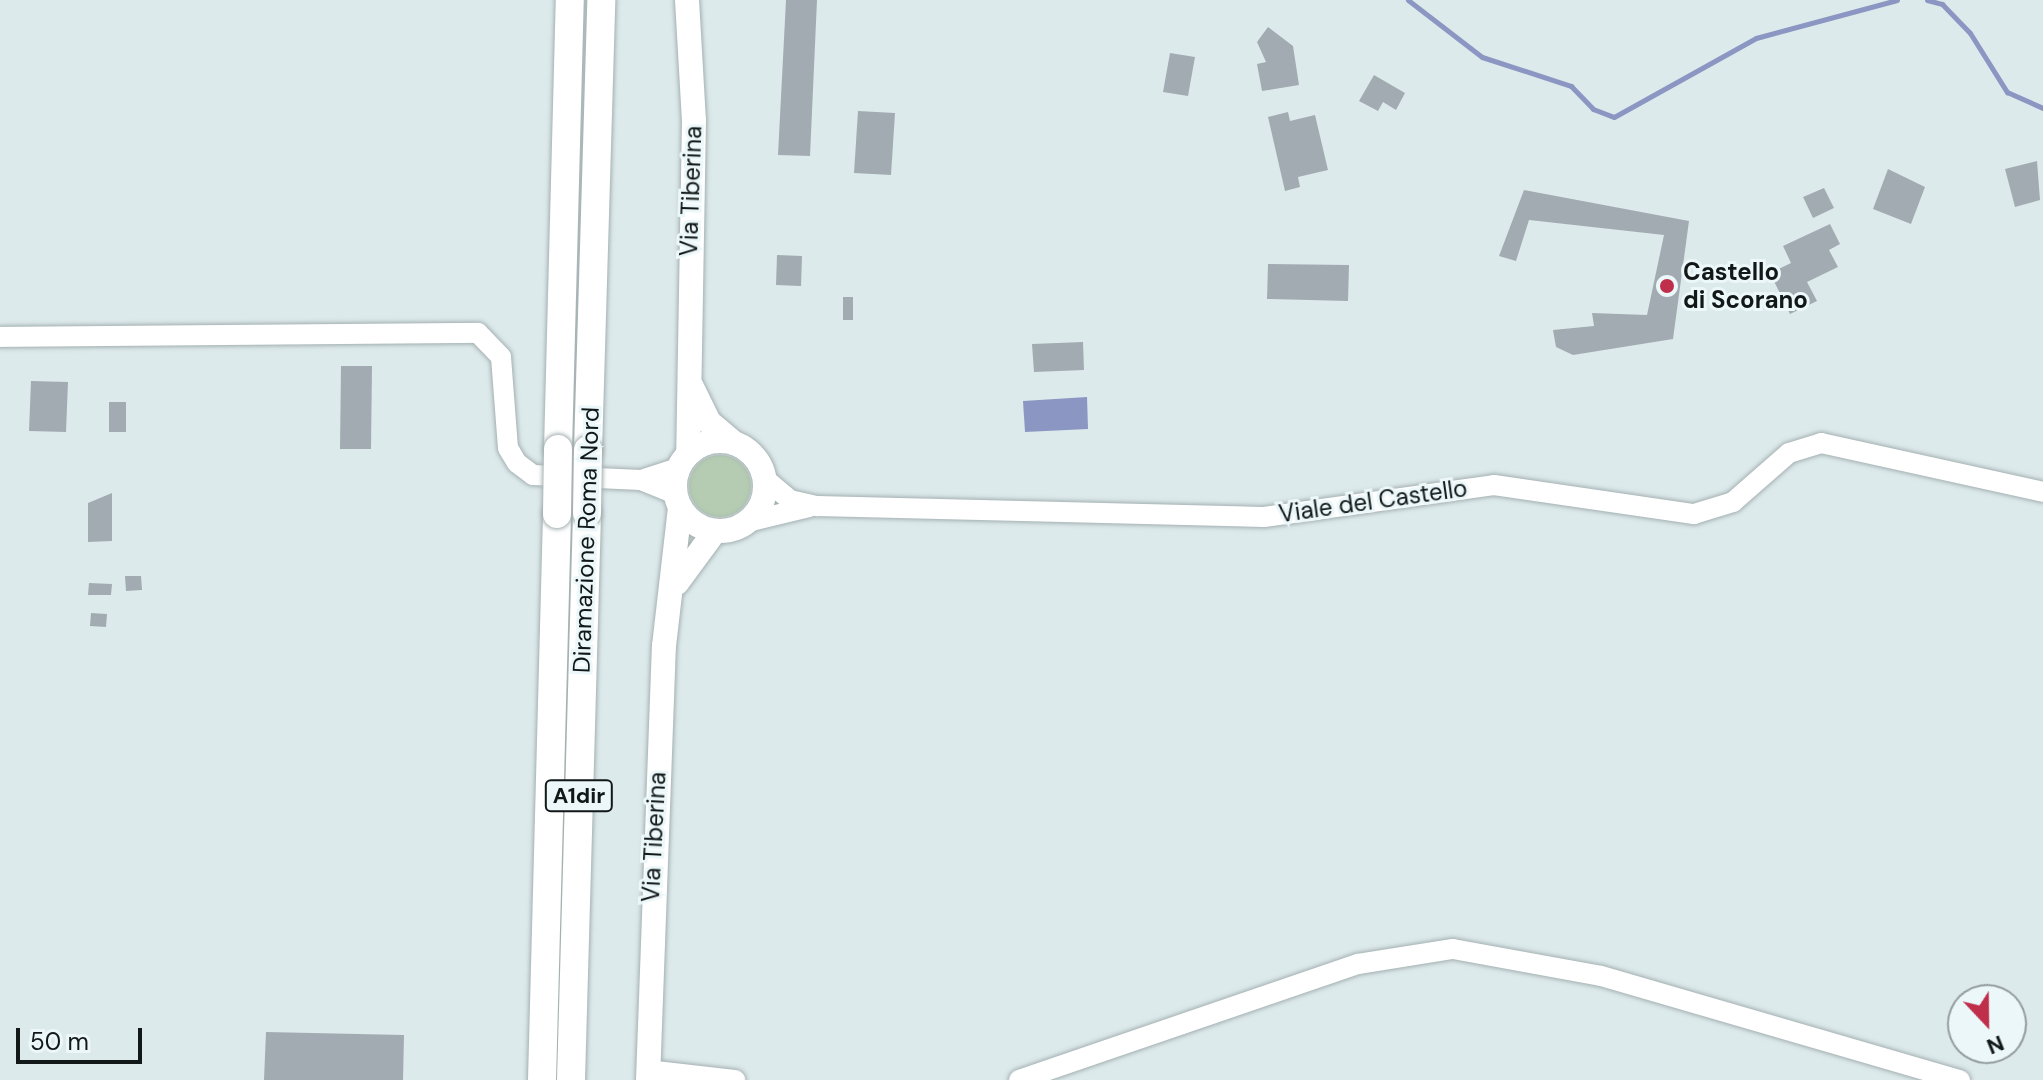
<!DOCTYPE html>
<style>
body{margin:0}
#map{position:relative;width:2043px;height:1080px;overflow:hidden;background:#ddeaec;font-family:"DM Sans",sans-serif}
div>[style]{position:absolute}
.green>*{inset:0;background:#b5ccb2}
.round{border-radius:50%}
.water>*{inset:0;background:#8c96c2}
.stream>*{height:5px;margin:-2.5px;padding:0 2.5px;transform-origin:2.5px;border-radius:2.5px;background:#8c96c2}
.building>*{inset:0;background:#a2abb2}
.roads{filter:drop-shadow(0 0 2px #a4b0b1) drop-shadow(0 0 2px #a4b0b1)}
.minor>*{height:20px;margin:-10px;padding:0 10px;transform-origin:10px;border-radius:10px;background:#fff}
.major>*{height:24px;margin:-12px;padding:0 12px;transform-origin:12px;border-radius:12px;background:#fff}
.major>.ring{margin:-12px;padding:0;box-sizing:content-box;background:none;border:24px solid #fff;border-radius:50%}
.highway>*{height:28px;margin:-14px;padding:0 14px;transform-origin:14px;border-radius:14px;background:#fff}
.bridges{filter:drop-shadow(0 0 2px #a4b0b1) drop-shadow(0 0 2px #a4b0b1)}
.highway-bridge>*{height:28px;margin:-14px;padding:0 14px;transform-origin:14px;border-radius:14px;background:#fff}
.dots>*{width:22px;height:22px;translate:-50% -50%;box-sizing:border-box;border:4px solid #ebf7f9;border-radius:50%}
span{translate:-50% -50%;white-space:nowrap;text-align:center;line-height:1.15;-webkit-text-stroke:6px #ebf7f9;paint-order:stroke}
.shield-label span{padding:2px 6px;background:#ebf7f9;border:2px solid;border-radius:6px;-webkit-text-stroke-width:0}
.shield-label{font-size:22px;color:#121717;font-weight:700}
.street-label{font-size:24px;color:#121717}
.poi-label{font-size:24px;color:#121717;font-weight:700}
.left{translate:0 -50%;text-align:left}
.north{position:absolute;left:1947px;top:984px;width:80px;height:80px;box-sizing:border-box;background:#ebf7f9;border:2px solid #949d9f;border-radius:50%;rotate:158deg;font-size:22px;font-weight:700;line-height:32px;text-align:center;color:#121717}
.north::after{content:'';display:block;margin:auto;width:28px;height:36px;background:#bf2e4b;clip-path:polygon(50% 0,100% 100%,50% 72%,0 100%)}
.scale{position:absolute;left:16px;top:1028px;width:126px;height:36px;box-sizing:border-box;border:4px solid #121717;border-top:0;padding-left:10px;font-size:24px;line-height:28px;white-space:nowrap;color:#121717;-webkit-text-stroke:6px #ebf7f9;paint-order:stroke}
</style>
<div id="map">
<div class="green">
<i class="round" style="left:689px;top:455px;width:62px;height:62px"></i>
</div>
<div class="water">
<i style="clip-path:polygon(1087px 397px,1088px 429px,1025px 432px,1023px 401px)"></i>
</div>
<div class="stream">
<i style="left:1408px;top:0;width:93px;rotate:37.6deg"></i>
<i style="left:1482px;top:57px;width:94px;rotate:18deg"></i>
<i style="left:1571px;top:86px;width:32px;rotate:46deg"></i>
<i style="left:1593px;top:109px;width:22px;rotate:21deg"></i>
<i style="left:1614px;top:117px;width:162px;rotate:-29.1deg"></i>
<i style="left:1756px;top:38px;width:146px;rotate:-15.1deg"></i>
<i style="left:1927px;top:0;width:16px;rotate:15deg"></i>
<i style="left:1942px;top:4px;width:40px;rotate:46deg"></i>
<i style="left:1970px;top:33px;width:70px;rotate:57.9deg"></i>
<i style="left:2007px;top:92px;width:39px;rotate:24deg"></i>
</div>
<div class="building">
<i style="clip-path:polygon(786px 0,817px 0,810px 156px,778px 155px)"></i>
<i style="clip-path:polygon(1268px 27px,1293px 46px,1299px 85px,1262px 91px,1257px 64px,1266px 62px,1257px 42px)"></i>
<i style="clip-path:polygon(1170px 53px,1195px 57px,1188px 96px,1163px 92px)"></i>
<i style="clip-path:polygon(1374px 75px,1405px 93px,1396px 110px,1383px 102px,1378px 111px,1359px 101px)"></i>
<i style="clip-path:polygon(858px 111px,895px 113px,891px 175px,854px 173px)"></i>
<i style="clip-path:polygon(1288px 112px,1290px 121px,1315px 115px,1328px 170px,1298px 177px,1300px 187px,1285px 191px,1268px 117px)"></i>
<i style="clip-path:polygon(2037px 161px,2040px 200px,2015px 207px,2005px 169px)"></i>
<i style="clip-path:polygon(1888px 169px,1925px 187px,1911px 224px,1873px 209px)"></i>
<i style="clip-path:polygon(1824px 188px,1834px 208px,1813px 218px,1803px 197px)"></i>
<i style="clip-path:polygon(1524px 190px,1689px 221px,1673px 339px,1573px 355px,1556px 347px,1553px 330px,1594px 326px,1592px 313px,1647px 315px,1664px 235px,1529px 220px,1516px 261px,1499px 256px)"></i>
<i style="clip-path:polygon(1830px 224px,1840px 244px,1829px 250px,1838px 267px,1807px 282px,1817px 301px,1790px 314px,1770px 273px,1791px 263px,1783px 246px)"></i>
<i style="clip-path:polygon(777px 255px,802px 256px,801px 286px,776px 285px)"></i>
<i style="clip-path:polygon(1268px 264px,1349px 265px,1348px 301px,1267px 299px)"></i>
<i style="clip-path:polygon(843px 297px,853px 297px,853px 320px,843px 320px)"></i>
<i style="clip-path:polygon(1083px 342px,1084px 370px,1034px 372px,1032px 344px)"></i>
<i style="clip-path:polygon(341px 366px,372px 366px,371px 449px,340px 449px)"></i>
<i style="clip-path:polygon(31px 381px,68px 382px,66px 432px,29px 431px)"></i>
<i style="clip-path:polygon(109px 402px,126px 402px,126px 432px,109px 432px)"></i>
<i style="clip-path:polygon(112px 493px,112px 541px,88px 542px,88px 503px)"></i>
<i style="clip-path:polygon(125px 576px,141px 576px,142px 590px,126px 591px)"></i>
<i style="clip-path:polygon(89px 583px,112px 584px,111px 595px,88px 595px)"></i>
<i style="clip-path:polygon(91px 613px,107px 614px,106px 627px,90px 626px)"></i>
<i style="clip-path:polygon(266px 1032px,404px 1035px,403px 1080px,264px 1080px)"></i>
</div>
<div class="roads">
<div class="minor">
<i style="left:0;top:337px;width:478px;rotate:-0.5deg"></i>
<i style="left:478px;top:333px;width:33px;rotate:46deg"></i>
<i style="left:501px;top:357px;width:91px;rotate:85.6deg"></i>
<i style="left:508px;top:448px;width:17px;rotate:59deg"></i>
<i style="left:517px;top:463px;width:20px;rotate:37deg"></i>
<i style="left:533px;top:475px;width:108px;rotate:2.7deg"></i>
<i style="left:641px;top:480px;width:37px;rotate:22deg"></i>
<i style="left:765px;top:479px;width:33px;rotate:40deg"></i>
<i style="left:790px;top:500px;width:28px;rotate:13deg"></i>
<i style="left:817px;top:506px;width:447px;rotate:1.4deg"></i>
<i style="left:1264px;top:517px;width:232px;rotate:-7.9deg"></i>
<i style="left:1494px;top:485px;width:202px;rotate:8.3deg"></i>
<i style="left:1694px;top:514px;width:41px;rotate:-17.1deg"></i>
<i style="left:1733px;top:502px;width:74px;rotate:-41.2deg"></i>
<i style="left:1789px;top:453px;width:34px;rotate:-17deg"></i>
<i style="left:1821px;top:443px;width:227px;rotate:12.4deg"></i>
<i style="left:641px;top:480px;width:39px;rotate:-18deg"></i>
<i style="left:747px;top:522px;width:64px;rotate:-13.6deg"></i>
<i style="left:648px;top:1070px;width:88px;rotate:6.6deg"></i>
<i style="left:1019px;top:1080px;width:358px;rotate:-18.9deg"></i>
<i style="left:1358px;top:964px;width:96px;rotate:-9deg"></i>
<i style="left:1453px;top:949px;width:150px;rotate:10.3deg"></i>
<i style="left:1601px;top:976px;width:374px;rotate:16.2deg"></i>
</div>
<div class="major">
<i style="left:687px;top:0;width:120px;rotate:86.7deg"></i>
<i style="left:694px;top:120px;width:334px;rotate:91deg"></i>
<i style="left:692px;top:387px;width:39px;rotate:64deg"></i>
<i style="left:709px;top:422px;width:31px;rotate:40deg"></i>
<i class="ring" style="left:675px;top:441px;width:66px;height:66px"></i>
<i style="left:677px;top:583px;width:64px;rotate:-53.8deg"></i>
<i style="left:648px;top:1080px;width:434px;rotate:-87.9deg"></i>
<i style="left:664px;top:646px;width:140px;rotate:-83.4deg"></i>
</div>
<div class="highway">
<i style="left:558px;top:449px;width:449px;rotate:-88.5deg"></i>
<i style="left:588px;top:450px;width:450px;rotate:-88.3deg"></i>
<i style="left:542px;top:1080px;width:566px;rotate:-88.48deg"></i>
<i style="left:571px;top:1080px;width:567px;rotate:-88.38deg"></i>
</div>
</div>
<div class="bridges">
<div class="highway-bridge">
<i style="left:587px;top:513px;width:63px;rotate:-89.1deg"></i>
<i style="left:557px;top:514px;width:65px;rotate:-89.1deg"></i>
</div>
</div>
<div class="dots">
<i style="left:1667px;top:286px;background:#bf2e4b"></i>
</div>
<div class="shield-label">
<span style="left:579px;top:796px">A1dir</span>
</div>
<div class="street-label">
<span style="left:691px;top:191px;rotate:-88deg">Via Tiberina</span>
<span style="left:1373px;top:501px;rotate:-8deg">Viale del Castello</span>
<span style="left:586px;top:540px;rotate:-88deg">Diramazione Roma Nord</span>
<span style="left:654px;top:837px;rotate:-87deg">Via Tiberina</span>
</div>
<div class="poi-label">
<span class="left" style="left:1683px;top:286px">Castello<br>di Scorano</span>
</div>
<div class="north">N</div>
<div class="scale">50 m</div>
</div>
